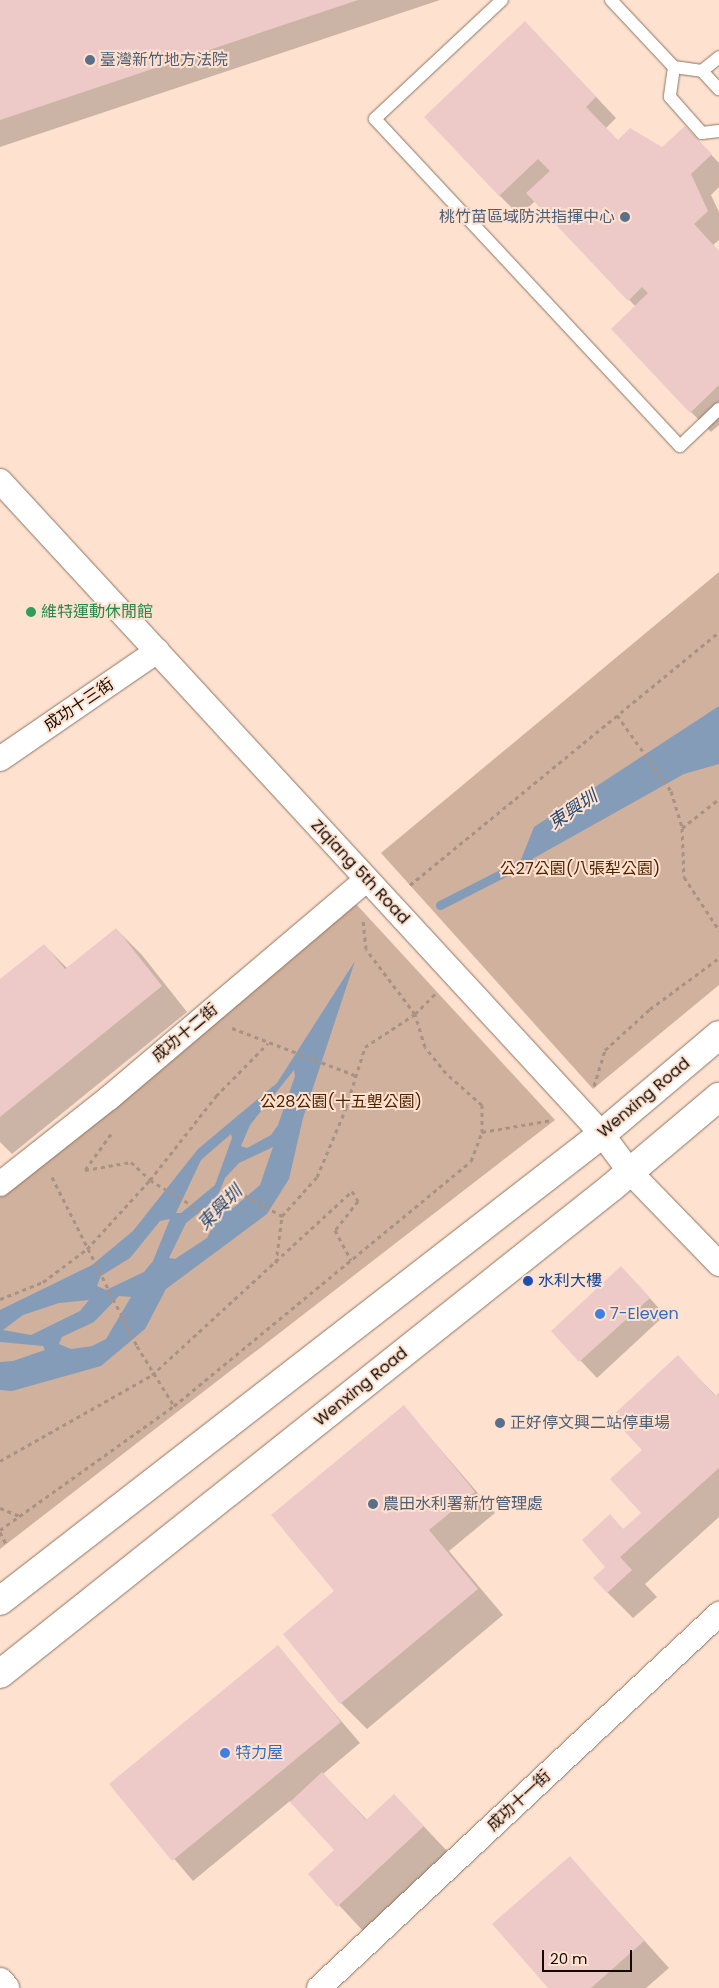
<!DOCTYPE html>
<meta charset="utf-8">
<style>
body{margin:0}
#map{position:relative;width:719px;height:1988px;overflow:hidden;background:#fee2cf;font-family:Poppins,"Noto Sans TC",sans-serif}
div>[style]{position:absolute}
.green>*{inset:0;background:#cfb19d}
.water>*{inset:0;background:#859cb9}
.shadow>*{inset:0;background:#0003}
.stream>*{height:9px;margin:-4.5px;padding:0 4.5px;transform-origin:4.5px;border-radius:4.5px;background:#859cb9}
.building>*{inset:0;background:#edcac8}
.path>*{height:3px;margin-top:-1.5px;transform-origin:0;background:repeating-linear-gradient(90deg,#a79284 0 4px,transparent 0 8px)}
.roads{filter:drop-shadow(0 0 1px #8d7463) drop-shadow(0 0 1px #8d7463)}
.lane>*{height:12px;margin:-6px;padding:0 6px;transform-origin:6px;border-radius:6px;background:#fff}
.street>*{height:24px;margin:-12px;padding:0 12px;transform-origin:12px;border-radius:12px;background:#fff}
.secondary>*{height:28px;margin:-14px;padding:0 14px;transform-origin:14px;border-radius:14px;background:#fff}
.dots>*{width:14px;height:14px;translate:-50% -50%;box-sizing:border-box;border:2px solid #fee2cf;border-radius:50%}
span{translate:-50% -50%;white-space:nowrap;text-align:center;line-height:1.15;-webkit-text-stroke:4px #fee2cf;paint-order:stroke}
.service-label{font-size:16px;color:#4e5e75}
.left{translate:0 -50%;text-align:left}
.right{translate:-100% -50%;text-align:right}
.leisure-label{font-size:16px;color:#27864d}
.street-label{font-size:16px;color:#130a05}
.park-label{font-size:16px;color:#4e2200}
.transit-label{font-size:16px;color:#164399}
.shop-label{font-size:16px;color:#366cbe}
.water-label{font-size:18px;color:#264871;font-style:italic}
.scale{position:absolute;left:542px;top:1950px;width:90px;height:22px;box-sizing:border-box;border:2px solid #130a05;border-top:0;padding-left:6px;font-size:15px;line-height:18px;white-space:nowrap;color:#130a05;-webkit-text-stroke:4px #fee2cf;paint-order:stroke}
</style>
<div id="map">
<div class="green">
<i style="clip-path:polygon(719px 572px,719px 985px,593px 1089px,381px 853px)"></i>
<i style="clip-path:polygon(356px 904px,555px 1120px,0 1549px,0 1193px)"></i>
</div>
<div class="water">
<i style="clip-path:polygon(719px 706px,719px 764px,684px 774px,518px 867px,534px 827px)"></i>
<i style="clip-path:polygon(evenodd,355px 961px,303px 1118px,289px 1179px,267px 1214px,166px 1289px,145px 1329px,101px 1366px,12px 1391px,0 1390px,0 1362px,13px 1361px,45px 1350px,43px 1346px,0 1342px,0 1310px,92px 1265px,133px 1231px,198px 1149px,277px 1083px,355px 961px,294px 1070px,295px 1076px,278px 1125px,271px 1135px,247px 1148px,241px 1146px,250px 1125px,294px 1070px,355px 961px,231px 1134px,232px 1138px,215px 1185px,181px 1213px,176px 1213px,201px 1160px,231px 1134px,355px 961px,273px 1147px,260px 1185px,233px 1208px,217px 1198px,225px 1178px,239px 1163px,273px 1147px,355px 961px,206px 1207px,217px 1218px,207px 1238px,175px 1259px,169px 1258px,186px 1223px,206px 1207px,355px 961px,170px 1219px,153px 1261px,144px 1272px,106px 1290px,97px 1286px,101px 1276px,130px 1258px,160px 1221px,170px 1219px,355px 961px,119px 1296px,131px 1297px,106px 1339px,92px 1346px,71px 1349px,59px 1344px,62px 1337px,94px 1322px,119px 1296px,355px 961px,89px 1300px,80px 1311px,31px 1335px,3px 1330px,23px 1315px,59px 1303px,89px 1300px)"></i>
</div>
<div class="shadow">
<i style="clip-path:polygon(0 0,440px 0,0 147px)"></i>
<i style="clip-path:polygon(545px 43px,616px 118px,606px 128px,618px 141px,662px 149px,705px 148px,719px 163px,719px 187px,711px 195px,719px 212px,719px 240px,713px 245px,719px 252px,719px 425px,711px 432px,691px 412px,636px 307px,535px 201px,520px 216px,499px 195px)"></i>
<i style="clip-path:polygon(116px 929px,142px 955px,187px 1012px,12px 1154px,0 1142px,0 981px,44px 945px,67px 968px)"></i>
<i style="clip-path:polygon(637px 1284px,665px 1315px,597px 1378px,553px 1331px)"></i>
<i style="clip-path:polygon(678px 1357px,716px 1396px,719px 1394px,719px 1517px,645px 1584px,657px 1597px,633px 1618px,607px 1592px,610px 1516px,624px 1530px,643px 1513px,643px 1450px)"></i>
<i style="clip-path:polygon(404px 1407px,495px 1513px,449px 1551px,503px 1615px,367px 1729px,341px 1703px,335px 1591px)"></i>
<i style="clip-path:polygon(278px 1647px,360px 1743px,323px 1774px,367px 1820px,394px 1795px,449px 1853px,364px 1932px,310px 1874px,335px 1850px,290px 1801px,193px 1881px,111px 1784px)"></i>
<i style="clip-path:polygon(570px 1858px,669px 1968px,646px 1988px,549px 1988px)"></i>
</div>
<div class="stream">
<i style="left:440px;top:905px;width:99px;rotate:-27.1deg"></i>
</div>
<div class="building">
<i style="clip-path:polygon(0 0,358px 0,0 120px)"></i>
<i style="clip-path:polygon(525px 21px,596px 97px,586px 107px,618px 140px,630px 128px,662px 147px,685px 126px,712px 154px,691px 174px,708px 211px,694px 224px,719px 251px,719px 385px,690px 413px,611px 329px,648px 293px,642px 287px,628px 301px,526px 193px,550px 171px,538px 159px,499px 196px,424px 117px)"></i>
<i style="clip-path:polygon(116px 928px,162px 986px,0 1117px,0 979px,44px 944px,65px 969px)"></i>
<i style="clip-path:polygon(621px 1266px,650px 1298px,579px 1362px,551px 1331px)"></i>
<i style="clip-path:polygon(678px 1355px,715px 1396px,719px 1392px,719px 1468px,620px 1557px,632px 1570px,607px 1593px,593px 1578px,605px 1567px,582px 1540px,610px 1514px,623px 1529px,641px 1513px,610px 1479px,642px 1450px,611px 1417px)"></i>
<i style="clip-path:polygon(404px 1405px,475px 1492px,429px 1530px,478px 1589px,340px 1704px,283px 1634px,334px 1591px,271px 1515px)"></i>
<i style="clip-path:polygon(278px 1645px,341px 1722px,172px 1861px,109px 1784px)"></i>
<i style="clip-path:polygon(322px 1772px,366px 1820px,394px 1794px,424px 1826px,337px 1907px,308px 1874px,334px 1850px,290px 1802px)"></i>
<i style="clip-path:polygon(570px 1856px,644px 1941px,591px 1988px,548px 1988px,492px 1924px)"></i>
</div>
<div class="path">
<i style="left:617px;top:715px;width:93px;rotate:54.6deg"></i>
<i style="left:671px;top:791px;width:39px;rotate:73deg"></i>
<i style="left:682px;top:828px;width:49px;rotate:87.7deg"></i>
<i style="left:684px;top:877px;width:64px;rotate:56.6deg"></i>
<i style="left:682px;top:828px;width:47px;rotate:-38.1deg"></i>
<i style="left:410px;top:885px;width:399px;rotate:-39.3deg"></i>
<i style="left:232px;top:1028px;width:134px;rotate:21deg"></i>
<i style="left:594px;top:1086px;width:38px;rotate:-73deg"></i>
<i style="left:605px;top:1050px;width:61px;rotate:-42.3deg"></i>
<i style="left:650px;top:1009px;width:86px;rotate:-36.5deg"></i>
<i style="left:482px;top:1132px;width:71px;rotate:-9.7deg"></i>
<i style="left:111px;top:1134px;width:44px;rotate:125.8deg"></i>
<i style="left:85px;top:1170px;width:47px;rotate:-9.9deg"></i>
<i style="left:131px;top:1162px;width:26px;rotate:43deg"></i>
<i style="left:150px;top:1180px;width:70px;rotate:31deg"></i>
<i style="left:210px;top:1216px;width:35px;rotate:-55deg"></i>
<i style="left:230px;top:1187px;width:60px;rotate:29.1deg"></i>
<i style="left:52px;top:1177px;width:189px;rotate:63.3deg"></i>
<i style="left:137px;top:1346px;width:70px;rotate:58.3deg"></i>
<i style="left:276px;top:1263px;width:47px;rotate:-82.7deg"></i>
<i style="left:282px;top:1216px;width:52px;rotate:-48.1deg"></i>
<i style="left:317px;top:1177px;width:75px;rotate:-67.2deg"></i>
<i style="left:346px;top:1108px;width:64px;rotate:-72.7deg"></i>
<i style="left:365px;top:1047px;width:60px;rotate:-33.4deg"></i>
<i style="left:415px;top:1014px;width:30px;rotate:-45deg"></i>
<i style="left:0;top:1299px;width:46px;rotate:-21.6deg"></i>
<i style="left:43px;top:1282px;width:55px;rotate:-36.9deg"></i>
<i style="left:87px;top:1249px;width:93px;rotate:-47.6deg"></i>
<i style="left:150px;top:1180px;width:107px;rotate:-51.8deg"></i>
<i style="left:216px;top:1096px;width:74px;rotate:-45.5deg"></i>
<i style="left:0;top:1461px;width:175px;rotate:-29.5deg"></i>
<i style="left:152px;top:1375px;width:272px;rotate:-42.6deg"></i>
<i style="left:352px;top:1191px;width:12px;rotate:59deg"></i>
<i style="left:358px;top:1201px;width:37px;rotate:128deg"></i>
<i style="left:335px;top:1230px;width:34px;rotate:62deg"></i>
<i style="left:0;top:1508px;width:22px;rotate:22deg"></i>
<i style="left:0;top:1530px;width:214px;rotate:-35.5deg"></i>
<i style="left:174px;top:1406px;width:385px;rotate:-39.5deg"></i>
<i style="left:471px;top:1161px;width:31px;rotate:-69deg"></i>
<i style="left:482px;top:1132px;width:27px;rotate:-90deg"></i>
<i style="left:482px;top:1105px;width:48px;rotate:-138.4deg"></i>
<i style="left:446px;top:1073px;width:33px;rotate:-129deg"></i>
<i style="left:425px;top:1047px;width:34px;rotate:-107deg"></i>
<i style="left:415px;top:1014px;width:81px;rotate:-127deg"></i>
<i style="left:366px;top:949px;width:30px;rotate:-96deg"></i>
<i style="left:0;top:1532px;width:13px;rotate:63deg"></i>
</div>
<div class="roads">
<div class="lane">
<i style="left:502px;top:0;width:174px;rotate:136.9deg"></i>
<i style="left:375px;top:119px;width:447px;rotate:47deg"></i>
<i style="left:680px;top:446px;width:54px;rotate:-43.5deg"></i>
<i style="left:611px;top:0;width:92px;rotate:46.8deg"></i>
<i style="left:674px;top:67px;width:28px;rotate:8deg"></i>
<i style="left:702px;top:71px;width:25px;rotate:47deg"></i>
<i style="left:674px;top:67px;width:30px;rotate:98deg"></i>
<i style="left:670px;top:97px;width:48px;rotate:48.4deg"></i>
<i style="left:702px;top:133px;width:17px;rotate:-7deg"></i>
<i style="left:702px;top:71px;width:22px;rotate:-39deg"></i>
</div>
<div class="street">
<i style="left:0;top:481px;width:888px;rotate:47.33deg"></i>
<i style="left:602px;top:1134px;width:47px;rotate:53.6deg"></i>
<i style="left:630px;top:1172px;width:128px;rotate:45.9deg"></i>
<i style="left:0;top:759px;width:191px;rotate:-34.5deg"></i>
<i style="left:0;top:1184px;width:139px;rotate:-38.3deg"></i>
<i style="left:109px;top:1098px;width:338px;rotate:-40.3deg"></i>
<i style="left:319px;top:1988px;width:548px;rotate:-43.08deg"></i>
</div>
<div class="secondary">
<i style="left:0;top:1601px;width:762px;rotate:-37.8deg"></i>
<i style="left:602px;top:1134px;width:153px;rotate:-40.2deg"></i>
<i style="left:0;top:1674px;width:782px;rotate:-38.51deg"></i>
<i style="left:612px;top:1187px;width:140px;rotate:-40.1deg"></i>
<i style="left:0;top:1982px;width:8px;rotate:50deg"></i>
</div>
</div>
<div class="dots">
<i style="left:90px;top:60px;background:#5c6f8a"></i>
<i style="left:625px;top:217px;background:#5c6f8a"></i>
<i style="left:31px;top:612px;background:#2e9e5b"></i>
<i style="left:528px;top:1281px;background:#1a4fb4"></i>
<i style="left:600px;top:1314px;background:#3f7fe0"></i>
<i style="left:500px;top:1423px;background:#5c6f8a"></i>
<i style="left:373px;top:1504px;background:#5c6f8a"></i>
<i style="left:225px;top:1753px;background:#3f7fe0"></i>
</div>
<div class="service-label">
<span class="left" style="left:100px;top:60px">臺灣新竹地方法院</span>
<span class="right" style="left:615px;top:217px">桃竹苗區域防洪指揮中心</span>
<span class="left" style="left:510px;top:1423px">正好停文興二站停車場</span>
<span class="left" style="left:383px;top:1504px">農田水利署新竹管理處</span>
</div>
<div class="leisure-label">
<span class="left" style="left:41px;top:612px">維特運動休閒館</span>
</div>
<div class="street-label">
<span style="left:79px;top:705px;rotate:-34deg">成功十三街</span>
<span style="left:360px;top:872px;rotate:47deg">Ziqiang 5th Road</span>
<span style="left:185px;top:1033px;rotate:-40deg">成功十二街</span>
<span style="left:644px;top:1098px;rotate:-40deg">Wenxing Road</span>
<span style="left:361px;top:1387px;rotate:-39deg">Wenxing Road</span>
<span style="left:519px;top:1801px;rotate:-43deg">成功十一街</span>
</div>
<div class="park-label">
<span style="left:580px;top:869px">公27公園(八張犁公園)</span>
<span style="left:341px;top:1102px">公28公園(十五塱公園)</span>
</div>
<div class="transit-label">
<span class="left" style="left:538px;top:1281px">水利大樓</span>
</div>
<div class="shop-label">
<span class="left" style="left:610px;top:1314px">7-Eleven</span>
<span class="left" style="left:235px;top:1753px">特力屋</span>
</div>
<div class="water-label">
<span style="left:573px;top:810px;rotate:-34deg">東興圳</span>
<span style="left:220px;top:1208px;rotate:-45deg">東興圳</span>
</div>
<div class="scale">20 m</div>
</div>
